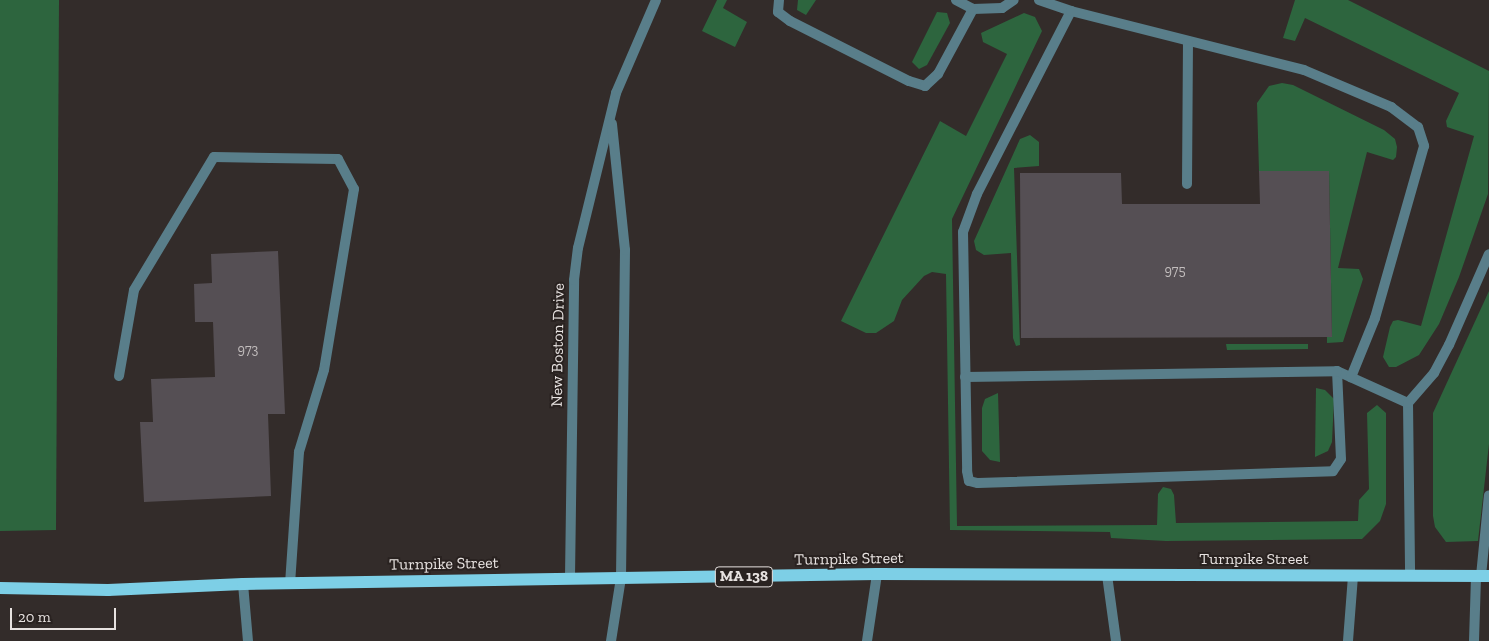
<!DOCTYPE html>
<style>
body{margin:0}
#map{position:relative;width:1489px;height:641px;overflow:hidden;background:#332c2a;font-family:"Zilla Slab",serif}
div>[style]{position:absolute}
.green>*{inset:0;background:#2d653e}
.building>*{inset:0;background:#554f54}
.service>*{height:10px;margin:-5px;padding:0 5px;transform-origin:5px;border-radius:5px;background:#597e8a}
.minor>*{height:10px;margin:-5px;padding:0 5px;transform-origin:5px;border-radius:5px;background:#597e8a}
.primary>*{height:12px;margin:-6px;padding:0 6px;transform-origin:6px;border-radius:6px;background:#7dcfe6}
span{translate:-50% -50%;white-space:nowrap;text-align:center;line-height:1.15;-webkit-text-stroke:4px #292220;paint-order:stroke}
.number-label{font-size:14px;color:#c2bdbd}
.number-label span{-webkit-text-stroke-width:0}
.shield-label span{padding:1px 4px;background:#292220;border:1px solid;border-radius:4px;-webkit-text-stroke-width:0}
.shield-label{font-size:15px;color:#e7e2e0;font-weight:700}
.street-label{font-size:16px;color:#e7e2e0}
.scale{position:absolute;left:10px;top:608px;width:106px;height:22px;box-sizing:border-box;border:2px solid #e7e2e0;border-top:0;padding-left:6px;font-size:15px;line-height:18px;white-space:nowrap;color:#e7e2e0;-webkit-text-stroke:4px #292220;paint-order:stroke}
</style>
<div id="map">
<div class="green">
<i style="clip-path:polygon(0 0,59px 0,56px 530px,0 531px)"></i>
<i style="clip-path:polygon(717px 0,727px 0,723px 8px,747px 22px,735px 47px,702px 31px)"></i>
<i style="clip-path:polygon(798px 0,816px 0,806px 15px,797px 10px)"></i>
<i style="clip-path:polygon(1295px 0,1348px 0,1489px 71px,1488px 194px,1459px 277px,1439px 324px,1419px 355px,1396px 367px,1389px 367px,1383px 357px,1390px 327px,1393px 321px,1398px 320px,1421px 326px,1474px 136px,1447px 127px,1446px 121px,1459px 93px,1305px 18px,1295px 41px,1283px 38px)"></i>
<i style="clip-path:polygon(937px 12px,947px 13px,950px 23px,927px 65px,919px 69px,912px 62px)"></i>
<i style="clip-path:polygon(1024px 13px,1035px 17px,1042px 31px,952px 219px,957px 526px,1157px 525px,1158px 494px,1163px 487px,1171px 489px,1174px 495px,1176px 523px,1358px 521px,1359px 500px,1369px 489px,1367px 413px,1377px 405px,1386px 413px,1386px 504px,1380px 521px,1362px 539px,1166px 541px,1111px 538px,1110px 532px,950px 530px,946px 274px,932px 272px,924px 276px,902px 300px,894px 321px,876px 333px,866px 333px,841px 321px,940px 121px,966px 136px,1007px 54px,983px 42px,981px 33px)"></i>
<i style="clip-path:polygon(1282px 83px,1293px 85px,1384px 130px,1395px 139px,1397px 147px,1396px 157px,1393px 160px,1367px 152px,1338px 268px,1359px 269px,1363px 279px,1343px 342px,1327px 343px,1327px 337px,1332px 337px,1329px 171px,1259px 171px,1257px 103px,1269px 86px)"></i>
<i style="clip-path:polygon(1030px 135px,1039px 142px,1039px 166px,1014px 168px,1020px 345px,1016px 346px,1013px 338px,1011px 253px,984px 255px,976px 250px,974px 241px,1020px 139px)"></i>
<i style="clip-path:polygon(1489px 291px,1489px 444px,1478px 541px,1446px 542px,1435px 527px,1433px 516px,1433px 413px)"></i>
<i style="clip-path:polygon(1226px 344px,1308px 344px,1308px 349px,1227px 350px)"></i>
<i style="clip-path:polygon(1316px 388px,1325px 390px,1334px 399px,1332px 442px,1328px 451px,1315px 457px)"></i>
<i style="clip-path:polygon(998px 393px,1000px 462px,990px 460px,982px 451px,982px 408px,985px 399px)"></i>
</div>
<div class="building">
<i style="clip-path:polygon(1259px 171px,1329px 171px,1332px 337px,1021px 338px,1020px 173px,1121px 173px,1122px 204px,1260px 204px)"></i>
<i style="clip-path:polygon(278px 251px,285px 414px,268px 414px,271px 496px,144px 502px,140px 422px,153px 422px,151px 379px,215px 377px,213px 322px,195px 322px,194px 284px,212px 283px,211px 254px)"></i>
</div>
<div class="service">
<i style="left:779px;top:0;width:12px;rotate:95deg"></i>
<i style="left:778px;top:12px;width:15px;rotate:37deg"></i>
<i style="left:790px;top:21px;width:133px;rotate:26.8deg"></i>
<i style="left:909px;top:81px;width:17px;rotate:17deg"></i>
<i style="left:925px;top:86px;width:18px;rotate:-43deg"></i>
<i style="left:938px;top:74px;width:74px;rotate:-61.7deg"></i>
<i style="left:973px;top:9px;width:29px;rotate:-2deg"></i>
<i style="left:1002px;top:8px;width:14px;rotate:-34deg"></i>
<i style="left:956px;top:0;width:19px;rotate:28deg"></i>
<i style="left:1039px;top:0;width:34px;rotate:19deg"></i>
<i style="left:1071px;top:11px;width:206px;rotate:117.2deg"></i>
<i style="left:977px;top:194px;width:40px;rotate:110.2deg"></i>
<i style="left:963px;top:232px;width:239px;rotate:89deg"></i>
<i style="left:967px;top:471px;width:10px;rotate:79deg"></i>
<i style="left:969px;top:481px;width:9px;rotate:13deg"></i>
<i style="left:978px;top:483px;width:355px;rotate:-1.9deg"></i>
<i style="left:1333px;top:471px;width:14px;rotate:-56deg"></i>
<i style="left:1341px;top:459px;width:88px;rotate:-92.6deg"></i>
<i style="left:1337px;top:371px;width:78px;rotate:24.3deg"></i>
<i style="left:1408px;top:403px;width:173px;rotate:89.3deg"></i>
<i style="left:1071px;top:11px;width:240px;rotate:14.2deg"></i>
<i style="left:1304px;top:70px;width:95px;rotate:23deg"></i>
<i style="left:1391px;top:107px;width:34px;rotate:37deg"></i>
<i style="left:1418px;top:127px;width:20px;rotate:72deg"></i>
<i style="left:1424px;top:146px;width:179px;rotate:105.9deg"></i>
<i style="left:1375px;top:318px;width:64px;rotate:112.1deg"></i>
<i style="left:1187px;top:184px;width:143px;rotate:-89.6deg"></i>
<i style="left:119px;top:376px;width:87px;rotate:-80.1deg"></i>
<i style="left:134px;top:290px;width:155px;rotate:-59deg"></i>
<i style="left:214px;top:157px;width:124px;rotate:0.9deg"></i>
<i style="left:338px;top:159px;width:34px;rotate:62deg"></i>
<i style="left:354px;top:189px;width:183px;rotate:99.4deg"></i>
<i style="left:324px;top:370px;width:86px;rotate:107deg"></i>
<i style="left:299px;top:452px;width:132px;rotate:93.9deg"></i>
<i style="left:965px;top:377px;width:372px;rotate:-0.9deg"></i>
<i style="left:1408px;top:403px;width:40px;rotate:-49deg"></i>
<i style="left:1434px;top:373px;width:32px;rotate:-62deg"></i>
<i style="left:1449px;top:345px;width:99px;rotate:-66.3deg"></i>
<i style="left:1107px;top:575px;width:67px;rotate:82.2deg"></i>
<i style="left:1481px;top:576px;width:81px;rotate:-84.4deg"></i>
<i style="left:243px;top:584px;width:57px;rotate:85deg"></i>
<i style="left:1348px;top:641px;width:65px;rotate:-85.6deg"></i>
<i style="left:1474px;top:641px;width:64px;rotate:-88.2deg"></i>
</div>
<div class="minor">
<i style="left:570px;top:577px;width:297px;rotate:-89.2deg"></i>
<i style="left:574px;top:280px;width:32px;rotate:-83deg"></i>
<i style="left:578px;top:248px;width:160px;rotate:-76.2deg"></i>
<i style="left:616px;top:93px;width:101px;rotate:-66.7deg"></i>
<i style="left:611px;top:641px;width:64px;rotate:-81deg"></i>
<i style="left:621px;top:578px;width:328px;rotate:-89.3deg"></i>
<i style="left:625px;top:250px;width:127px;rotate:-95.9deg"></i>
<i style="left:867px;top:641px;width:68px;rotate:-81.5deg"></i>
</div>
<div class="primary">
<i style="left:0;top:588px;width:108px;rotate:1.1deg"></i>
<i style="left:108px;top:590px;width:135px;rotate:-2.5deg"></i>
<i style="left:243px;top:584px;width:634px;rotate:-0.9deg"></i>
<i style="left:877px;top:574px;width:612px;rotate:0.19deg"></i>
</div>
<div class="number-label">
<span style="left:1175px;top:271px">975</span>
<span style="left:248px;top:350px">973</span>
</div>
<div class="shield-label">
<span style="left:744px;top:577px">MA 138</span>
</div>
<div class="street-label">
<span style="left:558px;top:345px;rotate:-89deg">New Boston Drive</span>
<span style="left:849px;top:559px;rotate:-1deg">Turnpike Street</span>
<span style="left:1254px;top:559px">Turnpike Street</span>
<span style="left:444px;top:564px;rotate:-1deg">Turnpike Street</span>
</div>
<div class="scale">20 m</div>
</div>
